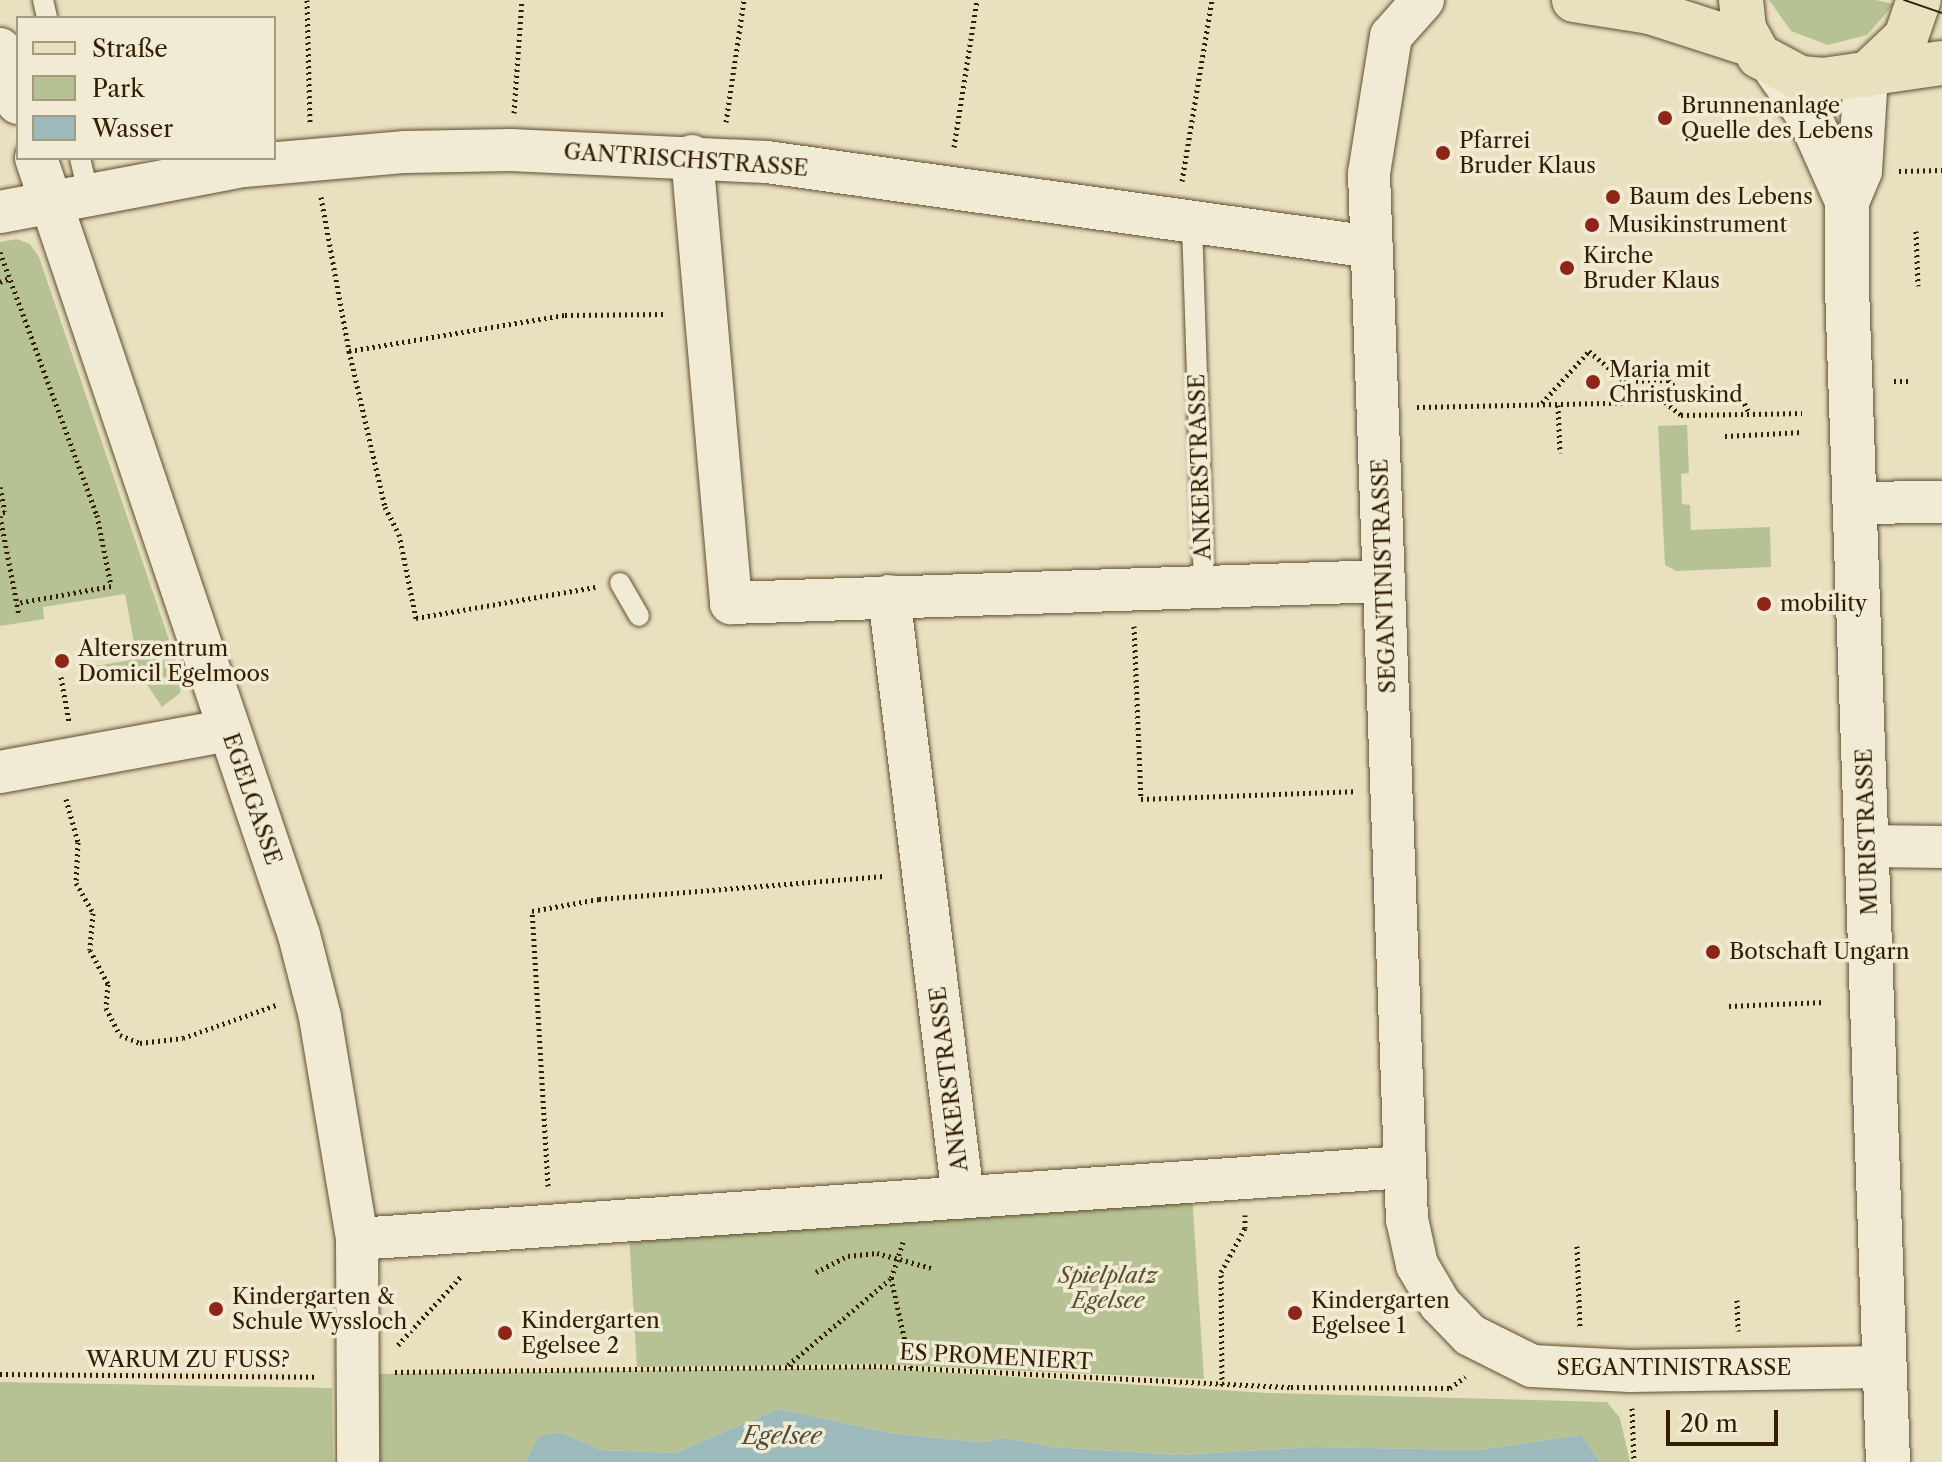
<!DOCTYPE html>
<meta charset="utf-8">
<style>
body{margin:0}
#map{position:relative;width:1942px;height:1462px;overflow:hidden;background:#e9e0c0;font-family:"Libre Caslon Text",serif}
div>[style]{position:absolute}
.green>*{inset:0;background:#b6c293}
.water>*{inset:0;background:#9cbabc}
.path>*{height:5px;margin-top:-2.5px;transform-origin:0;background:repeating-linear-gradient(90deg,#331e00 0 2px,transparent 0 6px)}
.roads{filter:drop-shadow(0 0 2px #604e30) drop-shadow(0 0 2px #604e30)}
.lane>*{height:20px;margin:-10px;padding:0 10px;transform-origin:10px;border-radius:10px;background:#f1ebd6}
.street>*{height:42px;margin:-21px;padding:0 21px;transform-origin:21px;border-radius:21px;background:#f1ebd6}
.secondary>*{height:44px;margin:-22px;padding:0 22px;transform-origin:22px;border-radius:22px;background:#f1ebd6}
.primary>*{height:44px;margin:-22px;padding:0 22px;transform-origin:22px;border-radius:22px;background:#e9e0c0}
.tram>*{height:2px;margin:-1px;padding:0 1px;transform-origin:1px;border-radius:1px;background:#331e00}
.dots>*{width:22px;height:22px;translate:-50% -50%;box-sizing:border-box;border:4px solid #f1ebd6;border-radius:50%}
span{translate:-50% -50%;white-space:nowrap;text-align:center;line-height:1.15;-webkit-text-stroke:7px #f1ebd6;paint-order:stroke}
.poi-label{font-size:22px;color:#331e00}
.left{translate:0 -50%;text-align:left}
.street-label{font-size:22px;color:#331e00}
.park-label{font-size:22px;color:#5a4f2c;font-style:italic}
.water-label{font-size:24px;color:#524d38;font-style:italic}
.legend{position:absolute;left:16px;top:16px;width:260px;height:144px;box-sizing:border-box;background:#f1ebd6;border:2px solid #a59980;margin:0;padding:10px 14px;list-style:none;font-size:24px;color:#331e00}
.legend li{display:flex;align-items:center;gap:16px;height:40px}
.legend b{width:40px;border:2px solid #a59980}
.scale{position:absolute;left:1666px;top:1410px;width:112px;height:36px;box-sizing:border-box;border:4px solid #331e00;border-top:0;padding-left:10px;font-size:24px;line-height:28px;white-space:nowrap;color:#331e00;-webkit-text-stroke:6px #f1ebd6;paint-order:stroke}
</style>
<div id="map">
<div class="green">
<i style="clip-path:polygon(1769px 0,1876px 0,1894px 4px,1867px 35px,1828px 45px,1791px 31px)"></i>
<i style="clip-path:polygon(17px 239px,30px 244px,39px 257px,182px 678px,180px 693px,162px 707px,140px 674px,92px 682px,89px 667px,137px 659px,125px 594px,43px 607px,44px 619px,0 626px,0 242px)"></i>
<i style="clip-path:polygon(1687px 425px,1689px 473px,1681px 474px,1682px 504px,1690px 505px,1691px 530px,1770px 527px,1771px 567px,1676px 571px,1665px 565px,1658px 426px)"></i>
<i style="clip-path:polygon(1192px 1194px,1204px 1379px,875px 1364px,637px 1367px,629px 1235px)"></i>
<i style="clip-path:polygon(875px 1368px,1267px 1393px,1607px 1402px,1620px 1418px,1630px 1462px,1600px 1462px,1581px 1435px,1477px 1450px,1313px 1447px,1180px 1455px,1053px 1447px,1005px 1438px,981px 1442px,896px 1434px,778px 1409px,675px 1453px,601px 1450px,560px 1432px,539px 1436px,525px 1462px,372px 1462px,372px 1374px)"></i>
<i style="clip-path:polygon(0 1382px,332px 1388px,333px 1462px,0 1462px)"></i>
</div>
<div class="water">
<i style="clip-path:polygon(778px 1409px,896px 1434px,981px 1442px,1005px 1438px,1053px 1447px,1180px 1455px,1313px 1447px,1477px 1450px,1581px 1435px,1600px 1462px,525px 1462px,539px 1436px,560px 1432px,601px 1450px,675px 1453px)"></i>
</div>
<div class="path">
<i style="left:307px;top:0;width:122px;rotate:88.6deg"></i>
<i style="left:514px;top:113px;width:113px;rotate:-86deg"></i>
<i style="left:726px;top:122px;width:123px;rotate:-81.6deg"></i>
<i style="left:954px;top:147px;width:149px;rotate:-81.1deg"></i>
<i style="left:1899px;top:171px;width:43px;rotate:-1.3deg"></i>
<i style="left:1182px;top:181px;width:183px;rotate:-80.6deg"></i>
<i style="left:321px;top:197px;width:157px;rotate:79.7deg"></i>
<i style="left:349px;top:351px;width:219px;rotate:-9.5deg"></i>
<i style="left:565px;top:315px;width:102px;rotate:-0.6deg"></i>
<i style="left:1916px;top:231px;width:55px;rotate:87.9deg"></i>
<i style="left:0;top:252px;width:280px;rotate:69.8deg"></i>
<i style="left:97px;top:515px;width:72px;rotate:78.8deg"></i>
<i style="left:111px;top:586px;width:96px;rotate:169.7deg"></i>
<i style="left:0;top:282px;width:11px;rotate:-22deg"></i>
<i style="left:349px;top:351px;width:160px;rotate:77deg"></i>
<i style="left:385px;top:507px;width:30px;rotate:63deg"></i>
<i style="left:399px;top:534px;width:86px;rotate:78.6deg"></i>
<i style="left:416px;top:618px;width:182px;rotate:-9.8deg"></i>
<i style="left:1894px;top:381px;width:15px"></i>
<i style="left:1542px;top:403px;width:70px;rotate:-47.9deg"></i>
<i style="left:1589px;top:351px;width:46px;rotate:40.6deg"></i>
<i style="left:1624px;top:381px;width:44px;rotate:-1.3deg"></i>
<i style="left:1668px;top:380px;width:28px;rotate:44deg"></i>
<i style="left:1688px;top:399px;width:54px;rotate:-1.1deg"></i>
<i style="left:1742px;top:398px;width:17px;rotate:65deg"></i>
<i style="left:1558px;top:405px;width:48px;rotate:87.6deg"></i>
<i style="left:1417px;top:407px;width:248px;rotate:-1.2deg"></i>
<i style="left:1665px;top:402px;width:21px;rotate:39deg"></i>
<i style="left:1681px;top:415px;width:121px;rotate:-0.9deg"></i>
<i style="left:1725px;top:436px;width:78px;rotate:-2.9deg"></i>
<i style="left:0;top:487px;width:25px;rotate:79deg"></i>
<i style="left:5px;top:512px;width:5px;rotate:169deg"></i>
<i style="left:0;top:516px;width:101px;rotate:79.1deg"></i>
<i style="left:1134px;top:626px;width:173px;rotate:87.7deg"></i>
<i style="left:1141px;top:799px;width:214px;rotate:-2.1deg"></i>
<i style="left:61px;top:677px;width:46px;rotate:79.9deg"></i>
<i style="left:66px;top:799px;width:45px;rotate:74.4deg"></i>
<i style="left:78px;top:842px;width:41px;rotate:92.8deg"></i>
<i style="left:76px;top:883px;width:34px;rotate:60deg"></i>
<i style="left:93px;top:913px;width:37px;rotate:95deg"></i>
<i style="left:90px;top:950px;width:38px;rotate:62deg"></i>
<i style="left:108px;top:984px;width:24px;rotate:95deg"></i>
<i style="left:106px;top:1008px;width:30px;rotate:63deg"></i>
<i style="left:120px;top:1035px;width:22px;rotate:22deg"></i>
<i style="left:140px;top:1043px;width:43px;rotate:-6.6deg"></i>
<i style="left:183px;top:1038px;width:99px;rotate:-19.5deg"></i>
<i style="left:1729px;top:1006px;width:96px;rotate:-2.4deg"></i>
<i style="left:548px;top:1186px;width:275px;rotate:-93.3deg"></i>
<i style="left:532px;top:911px;width:68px;rotate:-10.2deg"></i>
<i style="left:599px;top:899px;width:286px;rotate:-4.6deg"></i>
<i style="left:903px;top:1242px;width:38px;rotate:108deg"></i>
<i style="left:891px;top:1278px;width:92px;rotate:77.5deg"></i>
<i style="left:1577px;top:1246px;width:83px;rotate:87.9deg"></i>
<i style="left:816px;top:1272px;width:36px;rotate:-27deg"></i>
<i style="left:848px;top:1256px;width:29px;rotate:-6deg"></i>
<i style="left:877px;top:1253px;width:56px;rotate:15.5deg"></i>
<i style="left:1737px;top:1300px;width:31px;rotate:88deg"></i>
<i style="left:398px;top:1345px;width:96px;rotate:-47.5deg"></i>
<i style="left:788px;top:1365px;width:133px;rotate:-40.1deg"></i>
<i style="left:395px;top:1372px;width:479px;rotate:-0.7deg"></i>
<i style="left:874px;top:1366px;width:418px;rotate:2.9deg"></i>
<i style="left:1291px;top:1387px;width:159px;rotate:0.4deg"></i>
<i style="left:1450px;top:1388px;width:19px;rotate:-36deg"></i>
<i style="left:0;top:1374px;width:318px;rotate:0.5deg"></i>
<i style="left:1222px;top:1385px;width:113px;rotate:-90.5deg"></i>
<i style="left:1221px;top:1272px;width:50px;rotate:-61.4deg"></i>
<i style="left:1245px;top:1228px;width:13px;rotate:-90deg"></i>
<i style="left:1632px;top:1408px;width:54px;rotate:87.9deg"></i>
</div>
<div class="roads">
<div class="lane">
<i style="left:43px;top:0;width:18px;rotate:77deg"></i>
<i style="left:80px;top:158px;width:35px;rotate:77deg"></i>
<i style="left:1192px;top:224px;width:363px;rotate:88.1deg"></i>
<i style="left:620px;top:583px;width:38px;rotate:60deg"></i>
</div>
<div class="street">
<i style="left:1423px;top:0;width:48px;rotate:131.6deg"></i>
<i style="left:1391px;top:36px;width:140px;rotate:99.1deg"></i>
<i style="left:1369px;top:174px;width:1046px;rotate:87.92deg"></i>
<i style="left:1407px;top:1219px;width:47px;rotate:77.7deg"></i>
<i style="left:1417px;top:1265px;width:45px;rotate:59.5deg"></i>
<i style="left:1440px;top:1304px;width:43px;rotate:45.9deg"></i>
<i style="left:1470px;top:1335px;width:69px;rotate:26.6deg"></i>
<i style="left:1532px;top:1366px;width:98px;rotate:2.9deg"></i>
<i style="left:1630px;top:1371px;width:252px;rotate:-0.9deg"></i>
<i style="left:0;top:49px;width:57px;rotate:71.6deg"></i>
<i style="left:692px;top:156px;width:449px;rotate:85deg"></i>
<i style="left:731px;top:603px;width:653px;rotate:-1.93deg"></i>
<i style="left:36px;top:158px;width:820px;rotate:71.3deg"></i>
<i style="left:299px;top:935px;width:85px;rotate:75.6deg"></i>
<i style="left:320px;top:1017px;width:225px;rotate:80.5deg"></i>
<i style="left:357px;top:1239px;width:223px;rotate:89.7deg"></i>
<i style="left:0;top:212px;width:248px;rotate:-10.7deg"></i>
<i style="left:244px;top:166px;width:162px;rotate:-5deg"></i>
<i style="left:405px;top:152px;width:106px;rotate:-1.1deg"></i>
<i style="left:511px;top:150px;width:256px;rotate:2.7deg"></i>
<i style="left:767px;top:162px;width:611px;rotate:8deg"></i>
<i style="left:1854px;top:503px;width:88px;rotate:-0.7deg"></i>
<i style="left:889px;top:596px;width:606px;rotate:82.98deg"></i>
<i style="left:0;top:772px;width:232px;rotate:-10.4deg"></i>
<i style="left:1868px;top:846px;width:74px;rotate:0.8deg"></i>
<i style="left:357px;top:1239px;width:1050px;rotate:-3.93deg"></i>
</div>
<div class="secondary">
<i style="left:1776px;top:69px;width:57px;rotate:54.9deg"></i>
<i style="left:1809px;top:116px;width:93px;rotate:65.9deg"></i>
<i style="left:1866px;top:75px;width:96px;rotate:93.6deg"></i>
<i style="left:1860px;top:171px;width:33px;rotate:113deg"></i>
<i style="left:1847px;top:201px;width:87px;rotate:90deg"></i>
<i style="left:1847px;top:288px;width:1175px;rotate:88deg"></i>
</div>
<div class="primary">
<i style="left:1574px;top:0;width:77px;rotate:9deg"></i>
<i style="left:1650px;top:12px;width:107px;rotate:17.9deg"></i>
<i style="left:1741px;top:0;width:29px;rotate:84deg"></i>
<i style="left:1744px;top:29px;width:31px;rotate:61deg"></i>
<i style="left:1759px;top:56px;width:47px;rotate:28.2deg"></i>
<i style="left:1800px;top:78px;width:23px;rotate:5deg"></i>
<i style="left:1823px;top:80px;width:120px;rotate:-8.1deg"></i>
<i style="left:1866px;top:75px;width:55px;rotate:-43.5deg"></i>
<i style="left:1906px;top:37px;width:39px;rotate:-71deg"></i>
</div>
</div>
<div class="tram">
<i style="left:1904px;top:0;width:40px;rotate:18.9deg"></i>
</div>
<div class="dots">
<i style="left:1665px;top:118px;background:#8f2418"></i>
<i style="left:1443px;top:153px;background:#8f2418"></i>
<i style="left:1613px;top:197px;background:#8f2418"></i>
<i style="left:1592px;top:225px;background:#8f2418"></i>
<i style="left:1567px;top:268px;background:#8f2418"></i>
<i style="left:1593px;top:382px;background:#8f2418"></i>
<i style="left:1764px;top:604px;background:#8f2418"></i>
<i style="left:62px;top:661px;background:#8f2418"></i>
<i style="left:1713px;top:952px;background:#8f2418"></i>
<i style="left:216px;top:1309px;background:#8f2418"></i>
<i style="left:1295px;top:1313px;background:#8f2418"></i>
<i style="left:505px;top:1333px;background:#8f2418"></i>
</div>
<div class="poi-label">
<span class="left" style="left:1681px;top:118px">Brunnenanlage<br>Quelle des Lebens</span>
<span class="left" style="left:1459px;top:153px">Pfarrei<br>Bruder Klaus</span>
<span class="left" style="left:1629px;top:197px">Baum des Lebens</span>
<span class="left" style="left:1608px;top:225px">Musikinstrument</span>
<span class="left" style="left:1583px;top:268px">Kirche<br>Bruder Klaus</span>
<span class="left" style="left:1609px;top:382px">Maria mit<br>Christuskind</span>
<span class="left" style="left:1780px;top:604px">mobility</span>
<span class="left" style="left:78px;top:661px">Alterszentrum<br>Domicil Egelmoos</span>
<span class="left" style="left:1729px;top:952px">Botschaft Ungarn</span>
<span class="left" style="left:232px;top:1309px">Kindergarten &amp;<br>Schule Wyssloch</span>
<span class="left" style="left:1311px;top:1313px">Kindergarten<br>Egelsee 1</span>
<span class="left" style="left:521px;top:1333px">Kindergarten<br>Egelsee 2</span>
</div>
<div class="street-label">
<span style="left:686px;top:160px;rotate:4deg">GANTRISCHSTRASSE</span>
<span style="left:1200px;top:467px;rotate:-92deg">ANKERSTRASSE</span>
<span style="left:1384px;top:576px;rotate:-92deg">SEGANTINISTRASSE</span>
<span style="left:252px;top:799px;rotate:71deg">EGELGASSE</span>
<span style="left:1867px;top:832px;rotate:-92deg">MURISTRASSE</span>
<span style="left:949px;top:1079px;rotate:-97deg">ANKERSTRASSE</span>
<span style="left:996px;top:1357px;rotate:3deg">ES PROMENIERT</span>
<span style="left:188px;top:1360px">WARUM ZU FUSS?</span>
<span style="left:1674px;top:1368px">SEGANTINISTRASSE</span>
</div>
<div class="park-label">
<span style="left:1108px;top:1288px">Spielplatz<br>Egelsee</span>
</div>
<div class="water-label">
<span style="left:782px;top:1436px">Egelsee</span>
</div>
<ul class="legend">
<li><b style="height:10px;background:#e9e0c0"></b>Straße</li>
<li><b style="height:22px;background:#b6c293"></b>Park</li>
<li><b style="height:22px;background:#9cbabc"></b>Wasser</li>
</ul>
<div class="scale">20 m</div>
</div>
